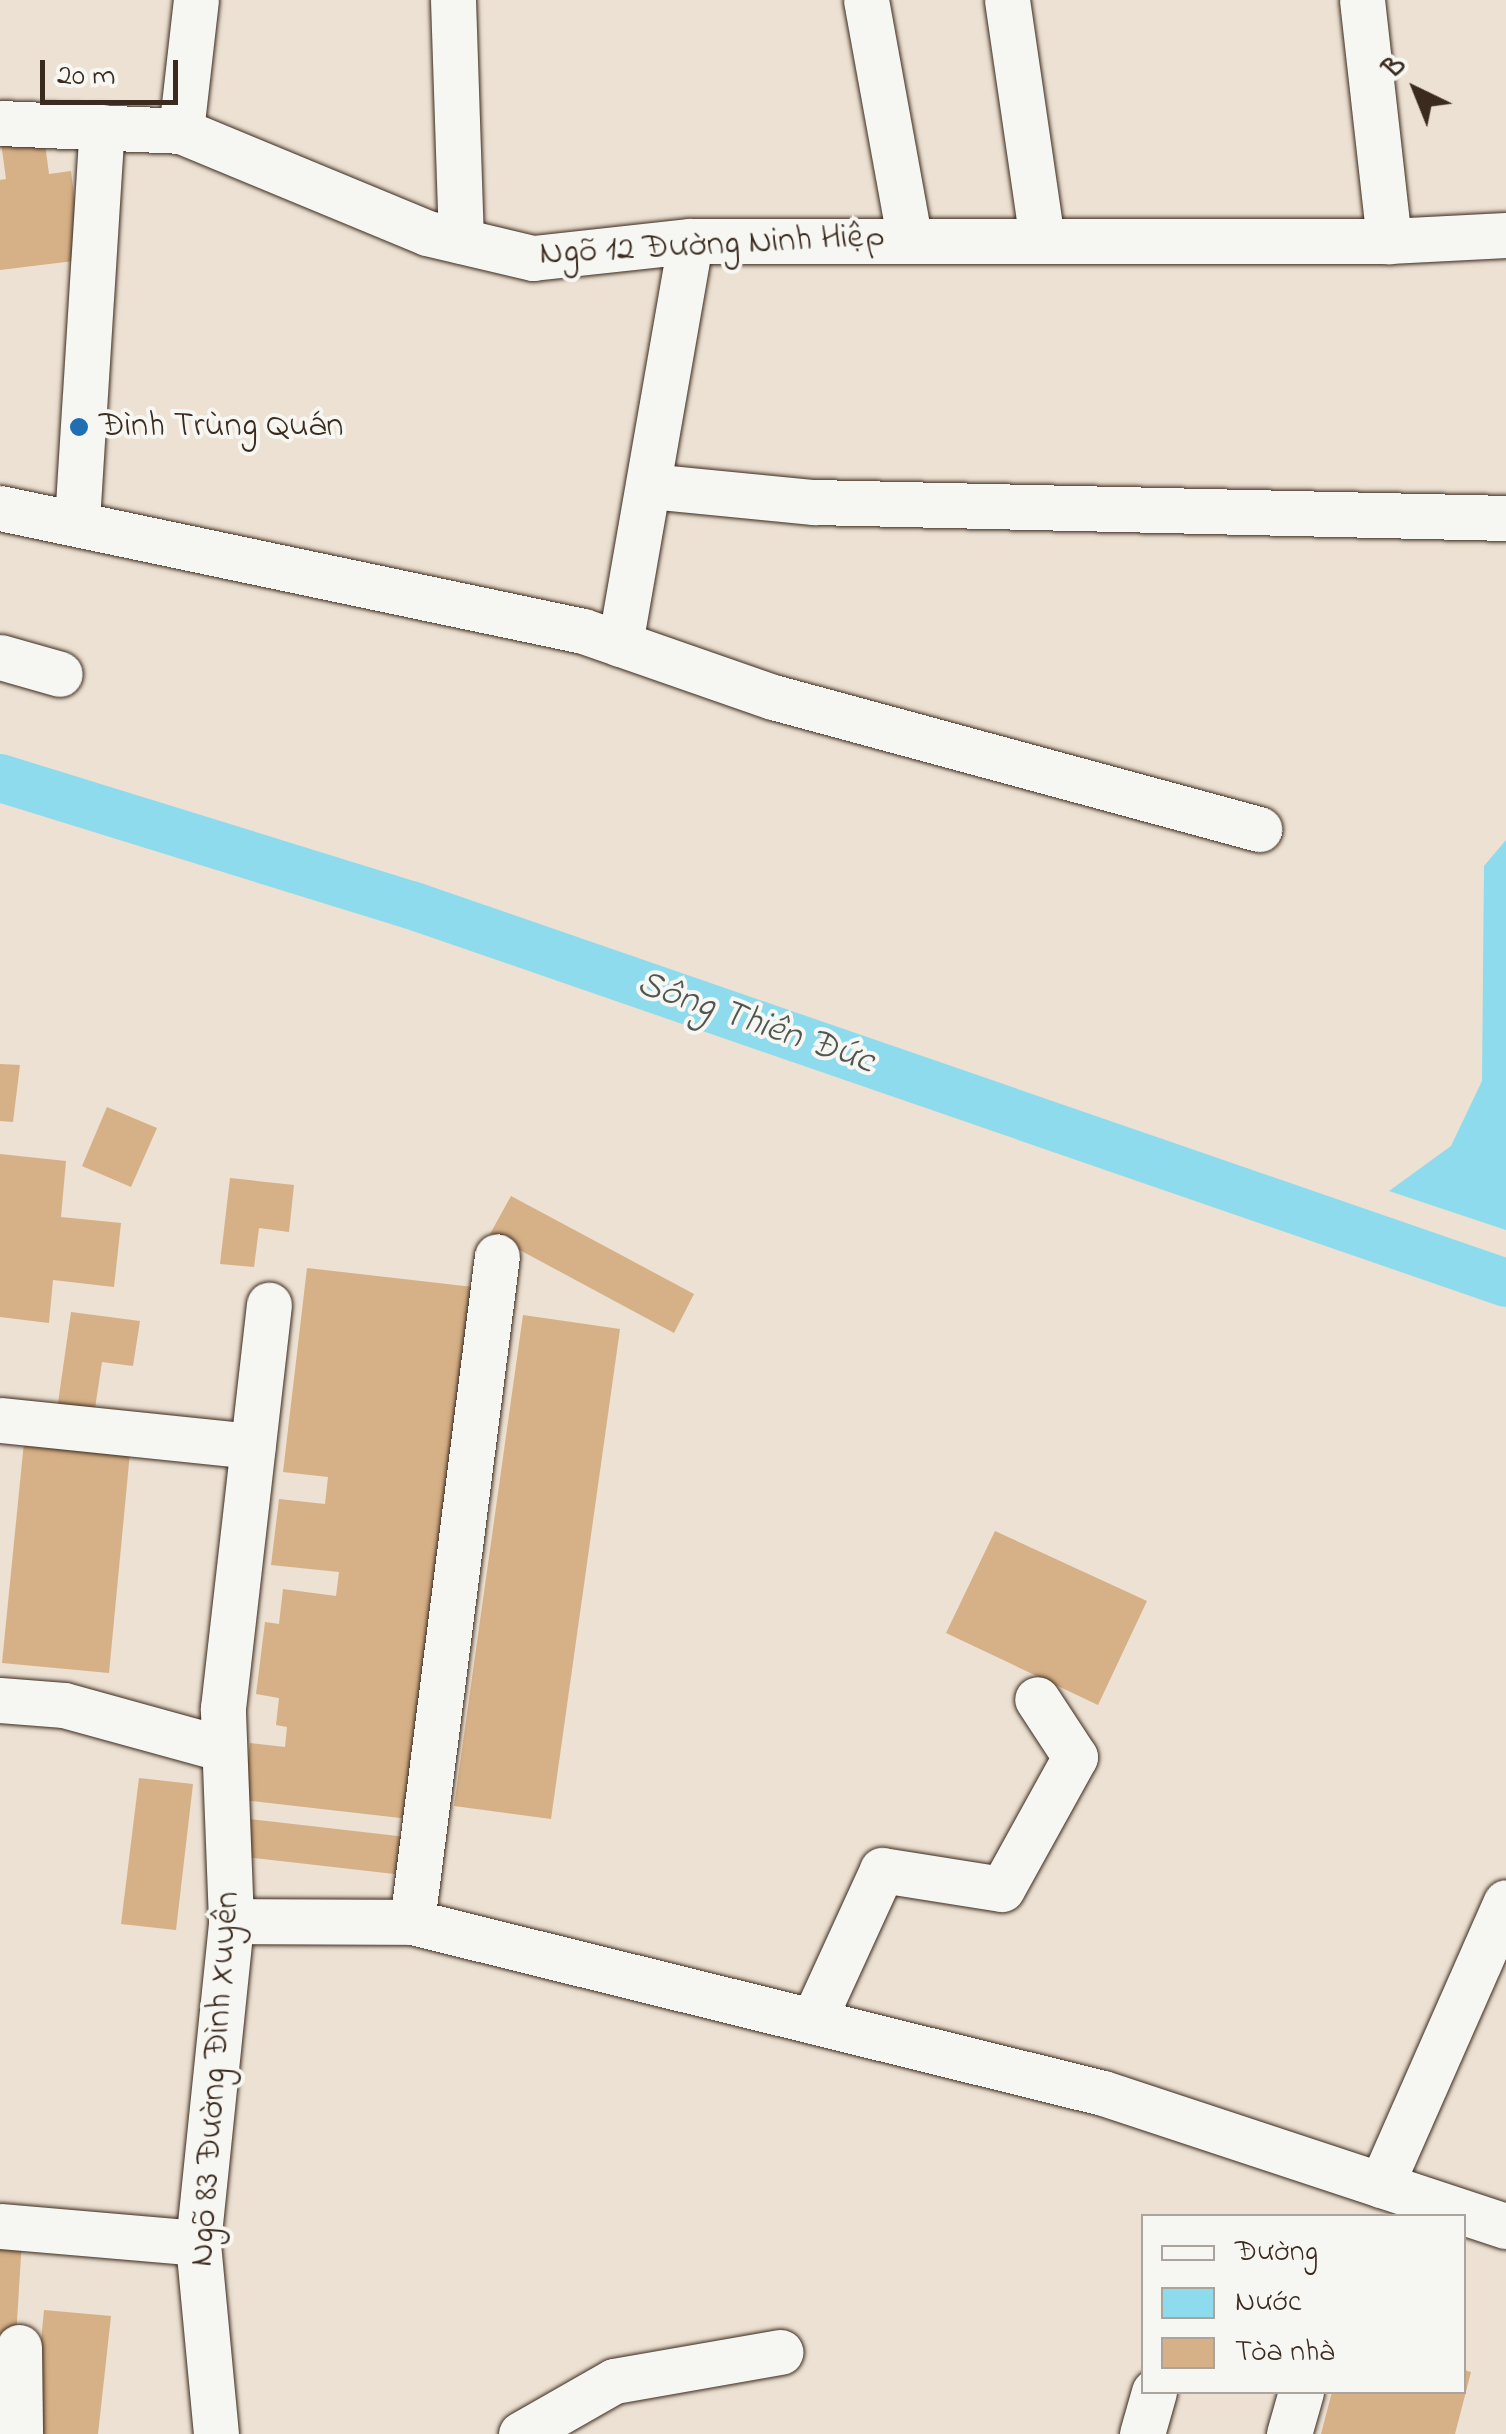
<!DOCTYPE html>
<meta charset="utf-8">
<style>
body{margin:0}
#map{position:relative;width:1506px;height:2434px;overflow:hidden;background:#ece1d2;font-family:"Indie Flower",sans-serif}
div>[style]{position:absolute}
.water>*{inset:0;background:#8ddbec}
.canal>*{height:48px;margin:-24px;padding:0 24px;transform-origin:24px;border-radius:24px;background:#8ddbec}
.building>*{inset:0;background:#d6b087}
.roads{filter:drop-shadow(0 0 2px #3b2a1e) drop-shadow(0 0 2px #3b2a1e)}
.minor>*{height:45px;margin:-22.5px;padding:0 22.5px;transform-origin:22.5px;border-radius:22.5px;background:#f6f6f2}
.dots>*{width:28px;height:28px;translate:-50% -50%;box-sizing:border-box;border:5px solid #f6f6f2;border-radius:50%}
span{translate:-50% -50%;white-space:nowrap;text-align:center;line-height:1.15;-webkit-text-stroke:8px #f6f6f2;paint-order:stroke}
.street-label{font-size:35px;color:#3b2a1e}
.poi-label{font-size:35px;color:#3b2a1e}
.left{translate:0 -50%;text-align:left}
.water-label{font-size:38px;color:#505652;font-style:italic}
.legend{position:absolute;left:1141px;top:2214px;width:325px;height:180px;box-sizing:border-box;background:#f6f6f2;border:2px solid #aba49d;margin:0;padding:12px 18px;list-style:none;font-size:30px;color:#3b2a1e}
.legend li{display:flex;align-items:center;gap:20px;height:50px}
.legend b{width:50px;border:2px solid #aba49d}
.north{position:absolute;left:1366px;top:40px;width:100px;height:100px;-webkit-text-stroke:8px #f6f6f2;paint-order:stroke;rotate:317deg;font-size:28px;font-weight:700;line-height:40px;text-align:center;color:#3b2a1e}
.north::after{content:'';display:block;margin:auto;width:35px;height:45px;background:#3b2a1e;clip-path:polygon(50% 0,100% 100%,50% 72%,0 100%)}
.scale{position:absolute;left:40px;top:60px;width:138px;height:45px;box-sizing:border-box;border:5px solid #3b2a1e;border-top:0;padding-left:12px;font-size:30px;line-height:35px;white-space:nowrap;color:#3b2a1e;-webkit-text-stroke:8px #f6f6f2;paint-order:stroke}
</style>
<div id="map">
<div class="water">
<i style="clip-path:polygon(1506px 840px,1506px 1230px,1389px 1191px,1451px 1146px,1482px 1081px,1484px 866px)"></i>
</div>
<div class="canal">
<i style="left:0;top:778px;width:430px;rotate:17.2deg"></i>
<i style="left:411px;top:905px;width:1158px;rotate:19.04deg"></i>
</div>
<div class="building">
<i style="clip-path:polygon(44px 136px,49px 174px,71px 171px,82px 260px,0 270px,0 180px,6px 179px,1px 142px)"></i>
<i style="clip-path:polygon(0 1064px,20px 1065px,13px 1122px,0 1121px)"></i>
<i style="clip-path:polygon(107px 1107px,157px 1128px,131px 1187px,82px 1166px)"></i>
<i style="clip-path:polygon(0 1154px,66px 1161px,61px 1217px,121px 1223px,114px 1287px,53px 1280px,49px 1323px,0 1317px)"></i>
<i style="clip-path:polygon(230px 1178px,294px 1185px,289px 1232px,259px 1228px,254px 1267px,220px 1264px)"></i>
<i style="clip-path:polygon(511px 1196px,694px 1294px,674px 1333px,490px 1234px)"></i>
<i style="clip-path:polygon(307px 1268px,482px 1288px,418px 1820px,243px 1800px,250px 1743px,285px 1747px,287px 1727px,276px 1725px,279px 1698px,256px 1694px,265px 1622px,279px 1624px,283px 1589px,336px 1596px,339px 1572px,271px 1565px,279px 1499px,325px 1504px,328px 1477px,283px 1472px)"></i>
<i style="clip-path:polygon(71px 1312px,140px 1321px,133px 1366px,102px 1362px,94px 1415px,57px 1410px)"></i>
<i style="clip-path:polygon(523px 1315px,620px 1329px,551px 1819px,454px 1806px)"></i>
<i style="clip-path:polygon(25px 1432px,131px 1442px,109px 1673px,2px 1663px)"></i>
<i style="clip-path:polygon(995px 1531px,1147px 1601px,1098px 1705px,946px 1633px)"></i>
<i style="clip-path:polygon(139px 1778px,193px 1784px,176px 1930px,121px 1924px)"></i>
<i style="clip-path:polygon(241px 1818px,415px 1838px,412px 1876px,236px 1856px)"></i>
<i style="clip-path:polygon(0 2239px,22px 2240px,10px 2434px,0 2434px)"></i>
<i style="clip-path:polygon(44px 2310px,111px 2316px,98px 2434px,32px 2434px)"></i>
<i style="clip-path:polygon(1464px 2370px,1471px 2372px,1455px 2434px,1321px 2434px,1332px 2392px,1464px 2392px)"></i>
</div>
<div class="roads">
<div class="minor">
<i style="left:453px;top:0;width:241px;rotate:88.1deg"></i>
<i style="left:866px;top:0;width:240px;rotate:79.7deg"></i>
<i style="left:1007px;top:0;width:243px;rotate:81.7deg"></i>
<i style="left:1362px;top:0;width:243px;rotate:83.6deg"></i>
<i style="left:0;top:123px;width:181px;rotate:2.5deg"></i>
<i style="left:181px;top:131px;width:266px;rotate:22.5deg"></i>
<i style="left:427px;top:233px;width:109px;rotate:13.3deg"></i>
<i style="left:533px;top:258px;width:158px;rotate:-6.2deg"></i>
<i style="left:690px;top:241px;width:699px"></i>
<i style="left:1389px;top:241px;width:117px;rotate:-2.9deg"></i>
<i style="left:181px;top:131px;width:132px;rotate:-83.5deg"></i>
<i style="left:650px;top:486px;width:165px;rotate:5.6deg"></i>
<i style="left:814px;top:502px;width:692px;rotate:1.32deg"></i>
<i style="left:0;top:508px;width:596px;rotate:11.91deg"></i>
<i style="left:583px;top:631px;width:201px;rotate:19.2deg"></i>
<i style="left:773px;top:697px;width:504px;rotate:15.2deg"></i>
<i style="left:77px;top:521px;width:395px;rotate:-86.4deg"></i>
<i style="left:620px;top:644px;width:409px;rotate:-80.1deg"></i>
<i style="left:0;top:657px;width:62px;rotate:15.8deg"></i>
<i style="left:0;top:1420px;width:254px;rotate:5.9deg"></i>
<i style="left:0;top:1700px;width:64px;rotate:4.5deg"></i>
<i style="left:64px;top:1705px;width:166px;rotate:15.4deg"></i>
<i style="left:231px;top:1921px;width:181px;rotate:0.3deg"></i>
<i style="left:412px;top:1922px;width:712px;rotate:13.9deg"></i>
<i style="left:1103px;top:2093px;width:424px;rotate:18.3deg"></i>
<i style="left:412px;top:1922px;width:671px;rotate:-82.73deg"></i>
<i style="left:813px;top:2021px;width:166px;rotate:-65.4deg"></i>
<i style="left:882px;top:1870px;width:121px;rotate:9deg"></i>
<i style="left:1002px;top:1889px;width:151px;rotate:-61.1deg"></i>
<i style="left:1075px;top:1757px;width:69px;rotate:-123.2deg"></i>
<i style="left:1381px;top:2185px;width:309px;rotate:-66.2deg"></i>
<i style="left:0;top:2226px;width:199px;rotate:4.9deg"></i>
<i style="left:19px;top:2347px;width:87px;rotate:89.3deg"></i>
<i style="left:216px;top:2434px;width:192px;rotate:-95.4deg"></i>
<i style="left:198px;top:2243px;width:324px;rotate:-84.1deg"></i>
<i style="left:231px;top:1921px;width:213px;rotate:-92.2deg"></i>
<i style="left:223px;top:1708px;width:406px;rotate:-83.5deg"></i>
<i style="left:521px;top:2434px;width:107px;rotate:-29.7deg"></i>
<i style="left:614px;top:2381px;width:169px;rotate:-9.9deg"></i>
<i style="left:1142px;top:2434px;width:44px;rotate:-74.1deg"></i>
<i style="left:1289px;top:2434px;width:44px;rotate:-74.1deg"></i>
</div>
</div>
<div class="dots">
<i style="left:79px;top:427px;background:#1f6fb2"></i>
</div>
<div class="street-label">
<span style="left:712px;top:246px;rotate:-3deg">Ngõ 12 Đường Ninh Hiệp</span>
<span style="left:216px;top:2079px;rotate:-86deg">Ngõ 83 Đường Đình Xuyên</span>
</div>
<div class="poi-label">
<span class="left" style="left:99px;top:427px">Đình Trùng Quán</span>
</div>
<div class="water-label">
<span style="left:755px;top:1024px;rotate:19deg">Sông Thiên Đức</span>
</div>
<ul class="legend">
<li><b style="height:12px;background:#f6f6f2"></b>Đường</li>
<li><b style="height:28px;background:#8ddbec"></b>Nước</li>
<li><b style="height:28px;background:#d6b087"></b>Tòa nhà</li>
</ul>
<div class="north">B</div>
<div class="scale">20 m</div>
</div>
